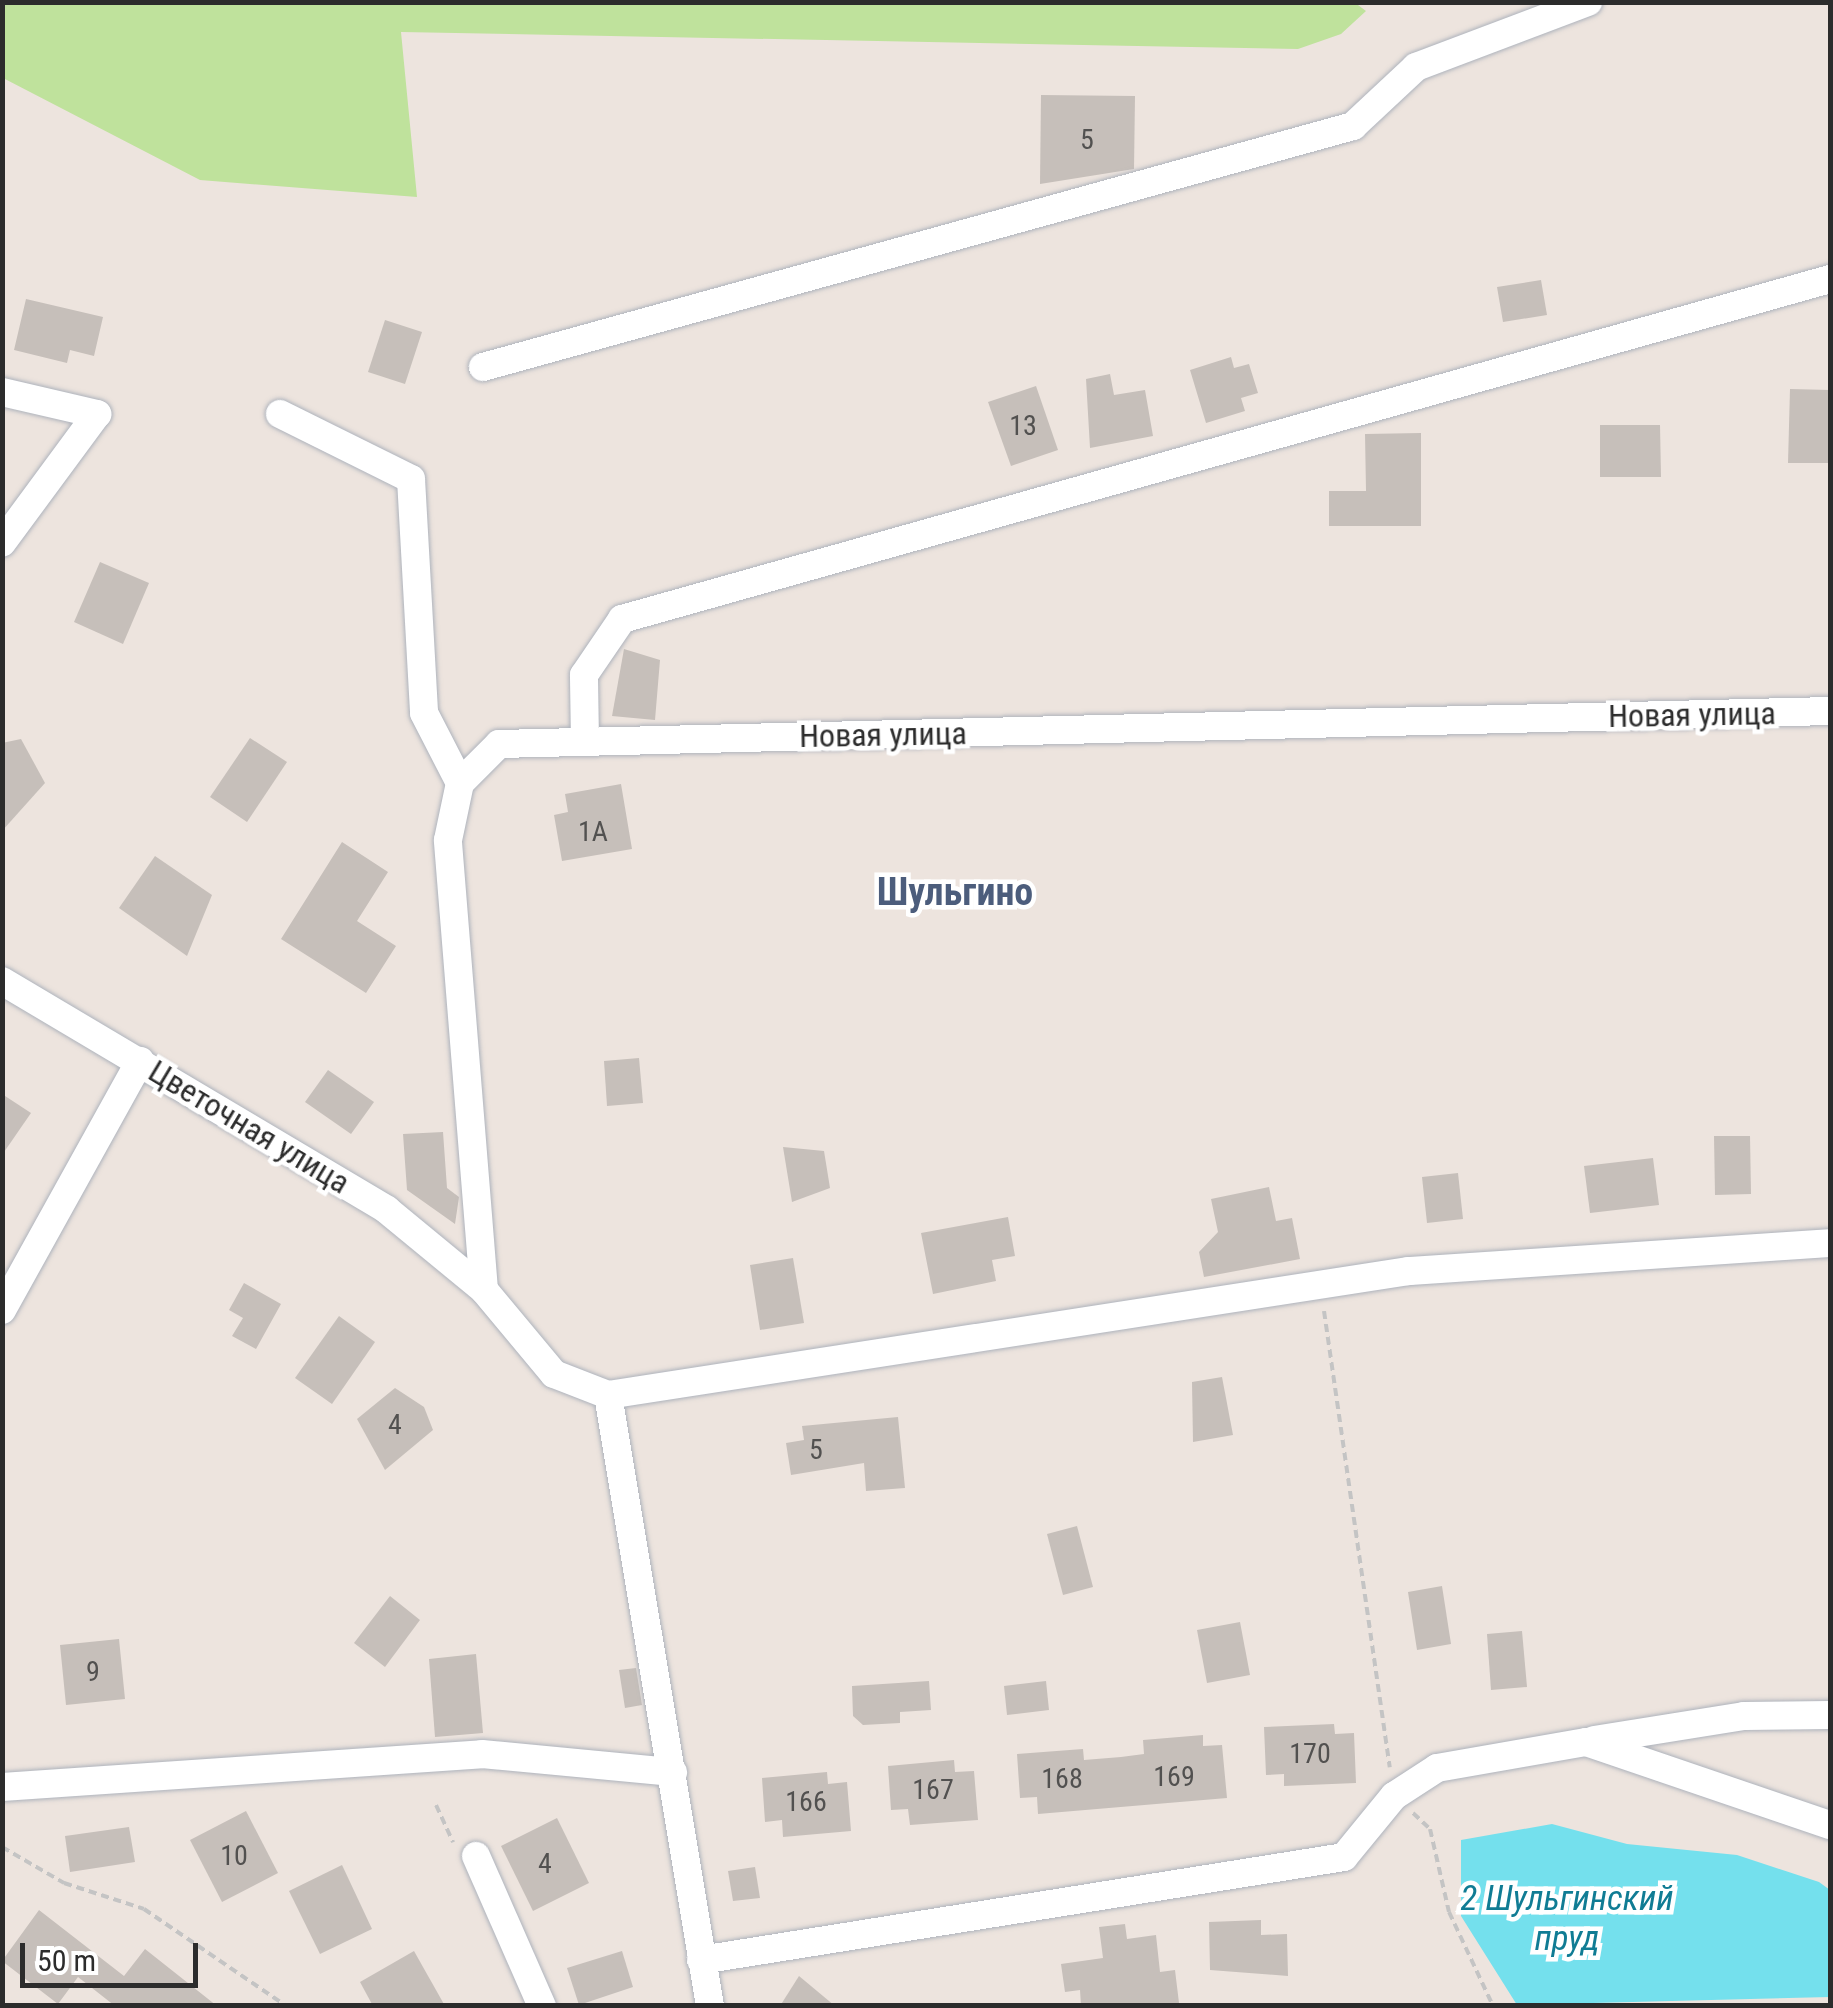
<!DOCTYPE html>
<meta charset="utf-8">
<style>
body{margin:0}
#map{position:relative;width:1833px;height:2008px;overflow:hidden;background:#ede4de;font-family:"Roboto Condensed",sans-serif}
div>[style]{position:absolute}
.green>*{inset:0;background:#bfe29c}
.water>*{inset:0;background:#74e0ed}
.building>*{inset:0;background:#c6bfba}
.path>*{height:4px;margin-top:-2px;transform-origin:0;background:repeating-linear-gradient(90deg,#c4c4c4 0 8px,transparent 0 13px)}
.roads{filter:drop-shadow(0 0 2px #aeb3bc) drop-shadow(0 0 2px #aeb3bc)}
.minor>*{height:28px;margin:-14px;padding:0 14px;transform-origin:14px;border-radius:14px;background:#fff}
span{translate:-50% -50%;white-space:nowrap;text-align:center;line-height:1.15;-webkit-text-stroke:9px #fff;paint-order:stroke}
.number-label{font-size:28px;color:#525150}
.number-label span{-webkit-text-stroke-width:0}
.street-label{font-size:32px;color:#2c2c2c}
.water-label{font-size:35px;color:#107c94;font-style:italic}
.quarter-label{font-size:38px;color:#4c5d7c;font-weight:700}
.frame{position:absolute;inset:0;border:5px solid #2c2c2c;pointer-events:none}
.scale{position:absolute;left:20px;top:1943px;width:178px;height:45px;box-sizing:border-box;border:5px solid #2c2c2c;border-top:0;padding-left:12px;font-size:30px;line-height:35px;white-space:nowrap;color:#2c2c2c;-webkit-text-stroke:8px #fff;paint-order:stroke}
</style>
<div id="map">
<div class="green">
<i style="clip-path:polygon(1354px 2px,1366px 11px,1341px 34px,1298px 49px,401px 32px,417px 197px,200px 180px,3px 78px,3px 3px)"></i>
</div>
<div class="water">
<i style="clip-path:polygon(1552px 1824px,1627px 1844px,1737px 1855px,1819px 1882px,1830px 1890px,1830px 1997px,1517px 2005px,1461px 1916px,1461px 1840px)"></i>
</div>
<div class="building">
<i style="clip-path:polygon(1041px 95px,1135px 96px,1134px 169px,1040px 184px)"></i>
<i style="clip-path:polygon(1541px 280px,1547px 315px,1503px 322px,1497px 287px)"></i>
<i style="clip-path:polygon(26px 299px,103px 317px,94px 356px,70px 350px,67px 363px,14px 350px)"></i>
<i style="clip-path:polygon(385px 320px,422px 332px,405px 384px,368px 372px)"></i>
<i style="clip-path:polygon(1231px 357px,1234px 368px,1249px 364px,1258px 393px,1241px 398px,1245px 411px,1206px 423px,1190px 370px)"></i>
<i style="clip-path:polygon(1110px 374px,1114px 395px,1145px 390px,1153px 436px,1090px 448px,1086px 379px)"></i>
<i style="clip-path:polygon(1036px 386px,1058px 450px,1011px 466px,988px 402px)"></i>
<i style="clip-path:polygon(1790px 389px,1830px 390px,1830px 463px,1788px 463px)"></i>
<i style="clip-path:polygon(1600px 425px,1660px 425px,1661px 477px,1600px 477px)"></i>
<i style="clip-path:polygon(1421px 433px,1421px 526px,1329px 526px,1329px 491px,1366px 491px,1365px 434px)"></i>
<i style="clip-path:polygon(100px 562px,149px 583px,123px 644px,74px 622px)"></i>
<i style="clip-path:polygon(624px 649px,660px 660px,655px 720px,612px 716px)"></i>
<i style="clip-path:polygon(250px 738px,287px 762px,247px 822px,210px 797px)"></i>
<i style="clip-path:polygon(21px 739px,45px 783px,2px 831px,2px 743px)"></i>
<i style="clip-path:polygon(621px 784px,632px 849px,562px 861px,554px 815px,568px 812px,565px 794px)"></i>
<i style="clip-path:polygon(342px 842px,388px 872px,357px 921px,396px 946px,366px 993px,281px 939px)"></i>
<i style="clip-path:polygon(155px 856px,212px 895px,187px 956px,119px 908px)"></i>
<i style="clip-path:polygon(639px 1058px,643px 1103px,607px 1106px,604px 1061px)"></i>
<i style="clip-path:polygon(328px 1070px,374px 1102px,351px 1134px,305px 1102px)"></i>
<i style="clip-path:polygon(2px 1094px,31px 1113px,2px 1155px)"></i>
<i style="clip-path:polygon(443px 1132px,447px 1188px,459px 1197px,455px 1224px,407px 1190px,403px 1134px)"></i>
<i style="clip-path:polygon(1714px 1136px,1750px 1136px,1751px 1194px,1715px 1195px)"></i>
<i style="clip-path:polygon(783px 1147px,824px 1151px,830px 1188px,792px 1202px)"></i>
<i style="clip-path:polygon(1653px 1158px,1659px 1205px,1590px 1213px,1584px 1166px)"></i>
<i style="clip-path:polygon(1458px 1173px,1463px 1219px,1427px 1223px,1422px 1177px)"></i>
<i style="clip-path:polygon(1269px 1187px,1276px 1221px,1292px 1218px,1300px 1259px,1204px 1277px,1199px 1252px,1218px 1232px,1211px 1199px)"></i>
<i style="clip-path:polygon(1008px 1217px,1015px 1256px,992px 1260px,996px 1281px,933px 1294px,921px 1233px)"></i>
<i style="clip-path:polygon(793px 1258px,804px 1323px,760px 1330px,750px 1265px)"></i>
<i style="clip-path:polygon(244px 1283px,281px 1304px,256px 1349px,232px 1336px,243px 1318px,229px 1310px)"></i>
<i style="clip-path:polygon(339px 1316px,375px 1342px,332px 1404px,295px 1378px)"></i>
<i style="clip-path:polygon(1222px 1377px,1233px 1435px,1193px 1442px,1192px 1382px)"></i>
<i style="clip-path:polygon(395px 1388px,424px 1407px,433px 1430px,385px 1470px,357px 1419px)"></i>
<i style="clip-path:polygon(898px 1417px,905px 1488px,866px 1491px,864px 1463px,791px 1475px,786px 1443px,804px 1440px,802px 1426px)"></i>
<i style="clip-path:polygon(1077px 1526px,1093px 1587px,1063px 1595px,1047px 1534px)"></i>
<i style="clip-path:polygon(1442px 1586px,1451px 1644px,1417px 1650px,1408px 1592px)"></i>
<i style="clip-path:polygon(390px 1596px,420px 1620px,385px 1667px,354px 1643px)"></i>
<i style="clip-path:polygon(1240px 1622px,1250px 1675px,1207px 1683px,1197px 1630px)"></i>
<i style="clip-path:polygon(1522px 1631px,1527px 1687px,1491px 1690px,1487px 1634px)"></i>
<i style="clip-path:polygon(119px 1639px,125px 1699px,66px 1705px,60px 1645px)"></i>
<i style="clip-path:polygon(476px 1654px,483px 1733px,435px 1737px,429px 1659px)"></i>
<i style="clip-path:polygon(636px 1668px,642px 1705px,625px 1708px,619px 1670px)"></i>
<i style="clip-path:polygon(929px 1681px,931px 1710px,900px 1712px,900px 1723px,863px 1725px,853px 1716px,852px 1686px)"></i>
<i style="clip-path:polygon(1046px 1681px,1049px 1710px,1007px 1715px,1004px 1686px)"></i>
<i style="clip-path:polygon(1334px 1724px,1335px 1734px,1354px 1733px,1356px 1783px,1284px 1786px,1284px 1774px,1266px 1775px,1264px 1727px)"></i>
<i style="clip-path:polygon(1203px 1735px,1203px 1746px,1222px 1745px,1227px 1798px,1038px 1814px,1037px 1797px,1020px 1798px,1017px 1754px,1083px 1749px,1084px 1760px,1121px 1757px,1144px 1754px,1143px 1740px)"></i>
<i style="clip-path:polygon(954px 1760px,955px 1772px,974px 1771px,978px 1820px,910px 1825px,908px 1809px,891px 1810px,888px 1766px)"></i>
<i style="clip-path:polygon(827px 1772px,828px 1784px,847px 1782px,851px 1831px,783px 1837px,782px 1820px,765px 1822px,762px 1778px)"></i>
<i style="clip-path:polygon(246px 1811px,278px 1873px,222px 1902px,190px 1840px)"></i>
<i style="clip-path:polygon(557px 1818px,589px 1883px,533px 1911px,501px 1846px)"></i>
<i style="clip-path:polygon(129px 1827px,135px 1862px,70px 1872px,65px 1836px)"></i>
<i style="clip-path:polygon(342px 1865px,372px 1929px,320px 1954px,289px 1891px)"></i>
<i style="clip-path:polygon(755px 1867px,760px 1898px,733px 1901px,728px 1871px)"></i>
<i style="clip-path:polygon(39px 1910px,124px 1976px,145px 1949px,217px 2006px,115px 2006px,78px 1977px,58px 2004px,2px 1961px)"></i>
<i style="clip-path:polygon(1261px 1920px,1261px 1935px,1287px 1934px,1288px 1976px,1210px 1970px,1209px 1922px)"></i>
<i style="clip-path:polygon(1125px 1924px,1127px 1939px,1156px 1935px,1160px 1972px,1175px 1970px,1179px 2003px,1081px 2006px,1080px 1990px,1065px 1992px,1061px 1964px,1103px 1958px,1099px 1927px)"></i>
<i style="clip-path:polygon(414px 1951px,445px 2006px,373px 2006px,360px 1982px)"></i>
<i style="clip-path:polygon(622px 1951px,633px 1987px,579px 2005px,567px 1968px)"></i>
<i style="clip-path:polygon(799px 1976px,835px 2006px,780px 2006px)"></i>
</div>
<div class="path">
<i style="left:1324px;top:1311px;width:461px;rotate:81.8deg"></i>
<i style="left:436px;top:1805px;width:41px;rotate:65.3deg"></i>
<i style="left:1413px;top:1813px;width:23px;rotate:43deg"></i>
<i style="left:1430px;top:1829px;width:85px;rotate:77.1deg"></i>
<i style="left:1449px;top:1912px;width:104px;rotate:64.9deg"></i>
<i style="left:2px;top:1847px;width:72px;rotate:30.1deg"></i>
<i style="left:64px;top:1883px;width:84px;rotate:18deg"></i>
<i style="left:144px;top:1909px;width:172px;rotate:34.3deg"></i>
</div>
<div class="roads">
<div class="minor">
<i style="left:483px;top:367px;width:903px;rotate:-15.48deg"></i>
<i style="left:1353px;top:126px;width:86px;rotate:-43.1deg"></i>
<i style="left:1416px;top:67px;width:184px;rotate:-20.7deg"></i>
<i style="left:2px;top:392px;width:98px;rotate:13deg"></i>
<i style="left:97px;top:414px;width:160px;rotate:126.4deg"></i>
<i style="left:280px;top:414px;width:146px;rotate:26.4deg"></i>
<i style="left:411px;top:479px;width:234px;rotate:86.8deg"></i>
<i style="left:424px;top:713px;width:79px;rotate:62.8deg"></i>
<i style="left:585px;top:742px;width:67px;rotate:-90.9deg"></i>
<i style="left:584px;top:675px;width:68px;rotate:-55.8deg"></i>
<i style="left:622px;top:619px;width:1255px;rotate:-15.72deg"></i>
<i style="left:2px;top:981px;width:448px;rotate:30.7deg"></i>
<i style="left:387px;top:1210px;width:126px;rotate:39.5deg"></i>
<i style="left:484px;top:1290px;width:109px;rotate:50.2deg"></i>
<i style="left:554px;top:1374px;width:58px;rotate:21.3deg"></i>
<i style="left:608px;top:1395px;width:811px;rotate:-8.8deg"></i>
<i style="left:1409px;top:1271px;width:422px;rotate:-3.8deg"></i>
<i style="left:484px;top:1290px;width:451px;rotate:-94.6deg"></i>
<i style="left:448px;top:840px;width:58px;rotate:-78.1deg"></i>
<i style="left:460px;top:783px;width:55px;rotate:-45deg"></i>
<i style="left:499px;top:744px;width:1331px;rotate:-1.42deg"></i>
<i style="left:2px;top:1310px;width:285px;rotate:-61deg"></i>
<i style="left:608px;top:1395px;width:619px;rotate:80.52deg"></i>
<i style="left:1594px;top:1740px;width:152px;rotate:-9.1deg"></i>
<i style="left:1744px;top:1716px;width:86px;rotate:-0.7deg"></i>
<i style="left:2px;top:1787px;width:481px;rotate:-3.9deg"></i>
<i style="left:482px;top:1754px;width:192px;rotate:5.4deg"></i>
<i style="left:476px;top:1856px;width:164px;rotate:66.3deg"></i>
<i style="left:701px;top:1960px;width:651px;rotate:-9.1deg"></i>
<i style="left:1344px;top:1857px;width:79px;rotate:-50.7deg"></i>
<i style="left:1394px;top:1796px;width:51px;rotate:-33.1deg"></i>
<i style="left:1437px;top:1768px;width:151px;rotate:-9.9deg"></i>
<i style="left:1586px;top:1742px;width:258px;rotate:18.8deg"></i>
</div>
</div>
<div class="number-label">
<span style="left:1087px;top:140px">5</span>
<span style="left:1023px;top:426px">13</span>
<span style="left:593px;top:832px">1А</span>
<span style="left:395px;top:1425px">4</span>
<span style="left:816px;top:1450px">5</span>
<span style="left:93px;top:1672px">9</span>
<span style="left:1310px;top:1754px">170</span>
<span style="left:1174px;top:1777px">169</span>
<span style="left:1062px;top:1779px">168</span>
<span style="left:933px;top:1790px">167</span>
<span style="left:806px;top:1802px">166</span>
<span style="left:234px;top:1856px">10</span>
<span style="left:545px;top:1864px">4</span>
</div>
<div class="street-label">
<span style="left:1692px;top:715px;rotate:-1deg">Новая улица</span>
<span style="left:883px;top:735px;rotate:-1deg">Новая улица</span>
<span style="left:249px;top:1127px;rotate:31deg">Цветочная улица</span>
</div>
<div class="water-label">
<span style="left:1567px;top:1919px">2 Шульгинский<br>пруд</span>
</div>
<div class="quarter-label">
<span style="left:955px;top:893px">Шульгино</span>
</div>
<div class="frame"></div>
<div class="scale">50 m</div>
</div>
